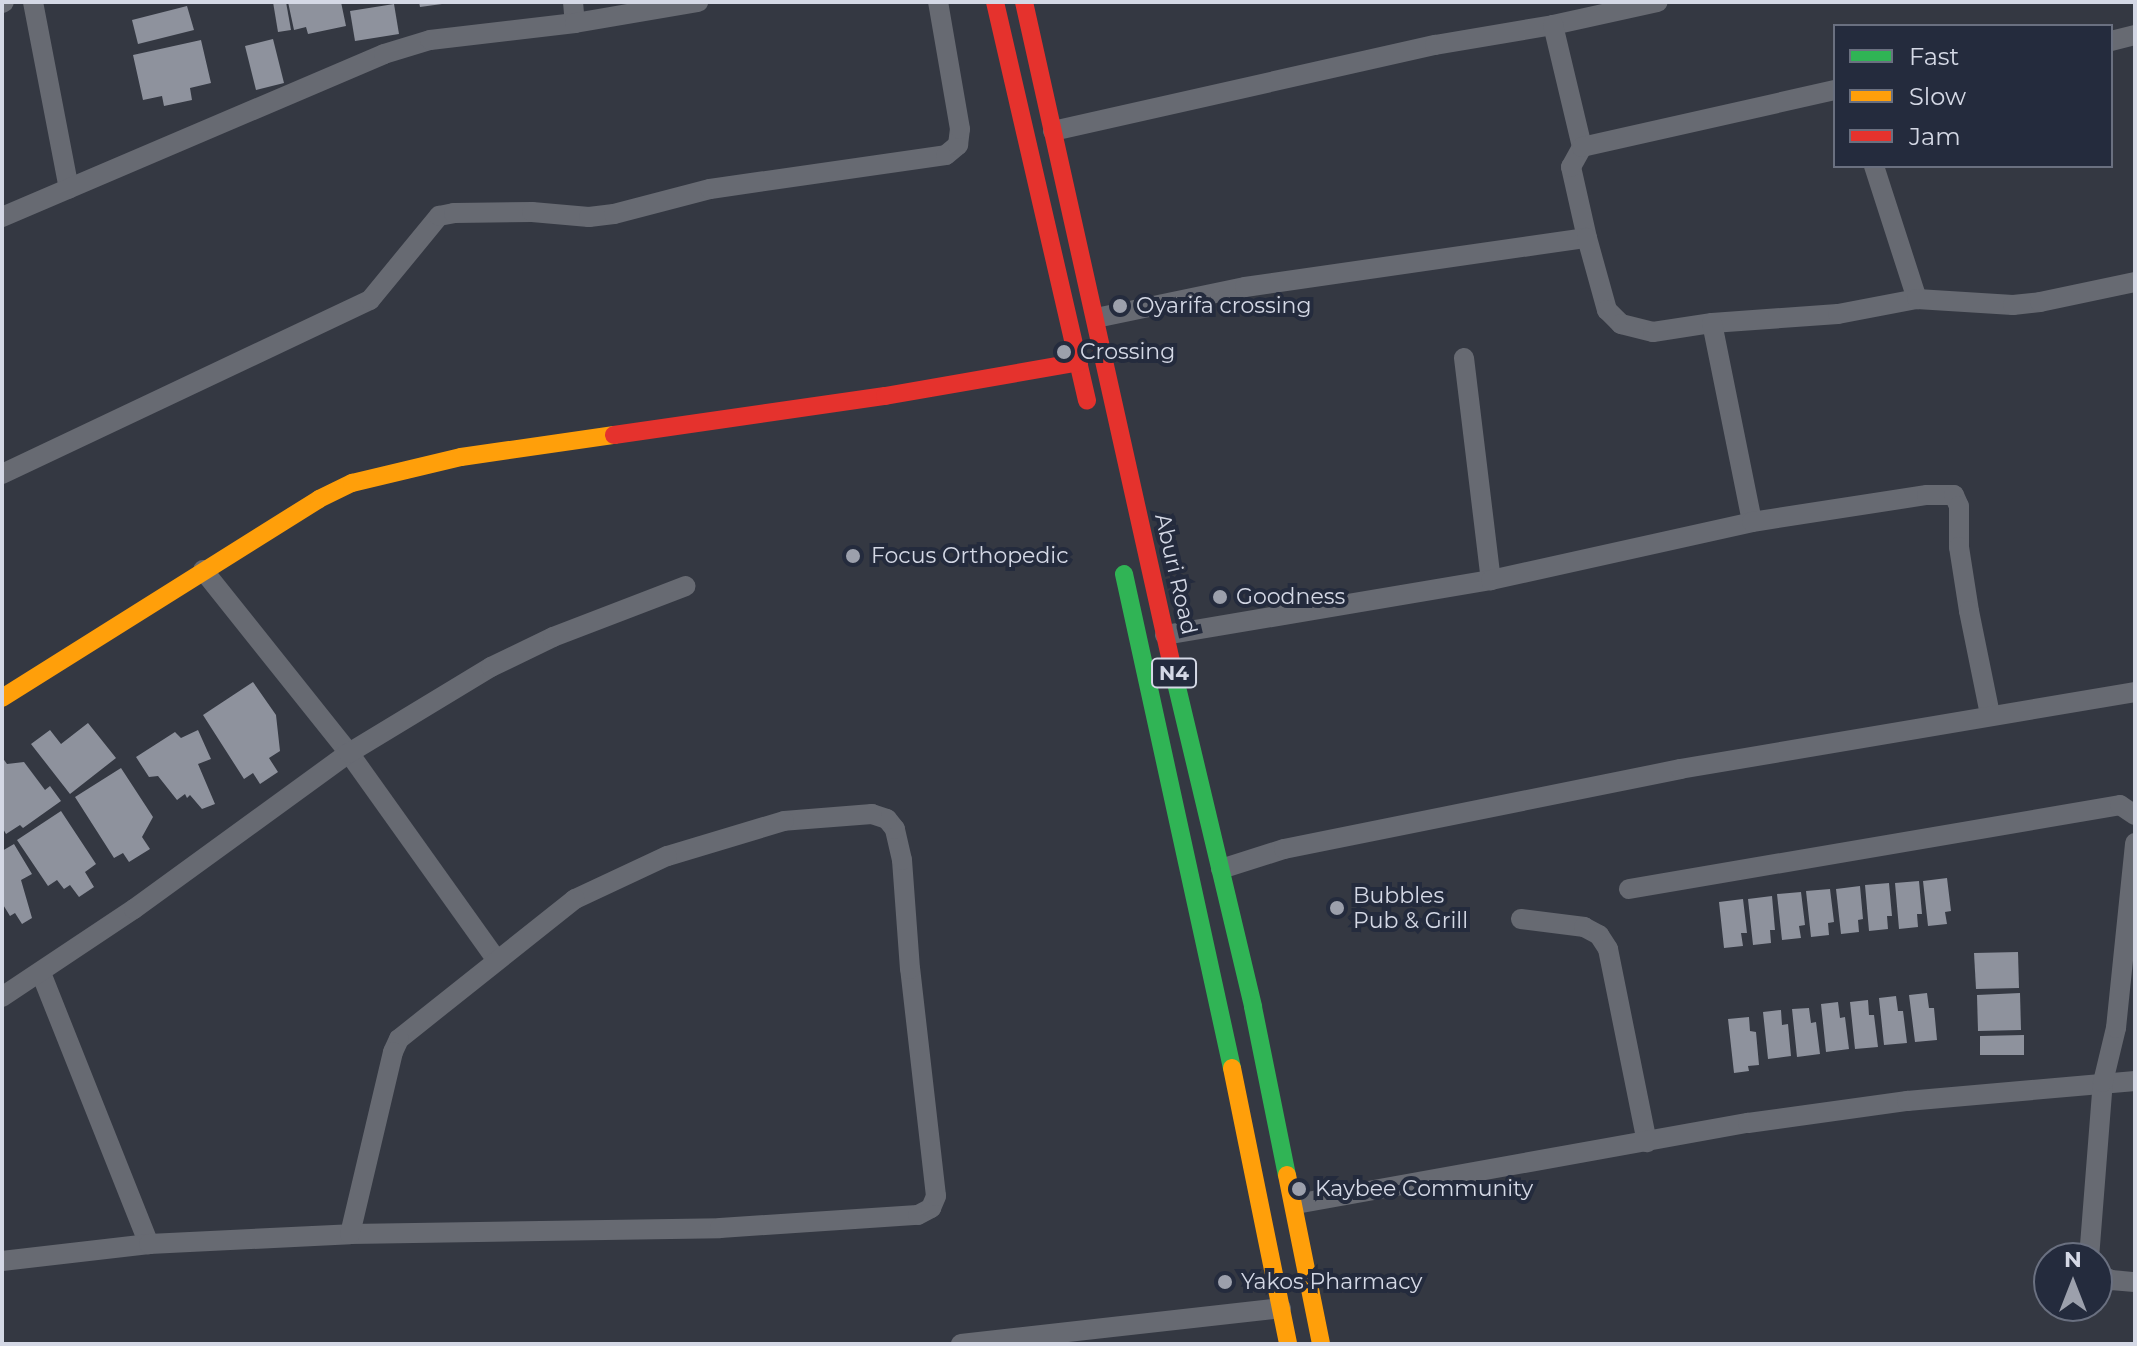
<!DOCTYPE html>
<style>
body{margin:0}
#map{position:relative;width:2137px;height:1346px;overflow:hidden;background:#343842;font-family:Montserrat,sans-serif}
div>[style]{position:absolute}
.building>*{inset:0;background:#8e929d}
.street>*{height:20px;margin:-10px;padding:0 10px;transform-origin:10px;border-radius:10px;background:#676a72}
.fast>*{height:18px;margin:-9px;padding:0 9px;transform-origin:9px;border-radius:9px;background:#30b455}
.slow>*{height:18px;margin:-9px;padding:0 9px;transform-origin:9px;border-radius:9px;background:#ff9f0a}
.jam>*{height:18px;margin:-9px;padding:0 9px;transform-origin:9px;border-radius:9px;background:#e5322d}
.dots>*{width:22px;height:22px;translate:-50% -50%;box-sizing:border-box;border:4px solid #242b3d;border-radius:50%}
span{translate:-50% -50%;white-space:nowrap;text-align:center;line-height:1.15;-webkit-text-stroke:8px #242b3d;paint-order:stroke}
.shield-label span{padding:2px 6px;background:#242b3d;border:2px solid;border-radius:6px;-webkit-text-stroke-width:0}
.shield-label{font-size:20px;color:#d4d8e5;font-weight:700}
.poi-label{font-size:22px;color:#d4d8e5}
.left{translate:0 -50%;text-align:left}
.street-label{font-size:22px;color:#d4d8e5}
.frame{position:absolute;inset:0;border:4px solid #d4d8e5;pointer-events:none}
.legend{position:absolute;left:1833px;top:24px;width:280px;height:144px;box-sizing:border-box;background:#242b3d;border:2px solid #6a7080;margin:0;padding:10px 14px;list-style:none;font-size:24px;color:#d4d8e5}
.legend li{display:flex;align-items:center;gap:16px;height:40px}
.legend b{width:40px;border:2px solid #6a7080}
.north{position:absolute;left:2033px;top:1242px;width:80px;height:80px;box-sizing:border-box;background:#242b3d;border:2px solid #6a7080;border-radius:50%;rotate:0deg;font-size:22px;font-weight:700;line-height:32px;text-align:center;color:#d4d8e5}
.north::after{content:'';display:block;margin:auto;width:28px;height:36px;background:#9ca0ac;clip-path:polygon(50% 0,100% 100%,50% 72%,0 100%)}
</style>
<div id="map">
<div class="building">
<i style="clip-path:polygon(273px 2px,286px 2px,291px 30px,278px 32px)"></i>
<i style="clip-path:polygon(288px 2px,341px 2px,346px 26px,308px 34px,306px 27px,294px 30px)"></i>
<i style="clip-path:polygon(419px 2px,442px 2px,442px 4px,420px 7px)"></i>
<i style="clip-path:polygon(394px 4px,399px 34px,355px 41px,350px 11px)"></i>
<i style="clip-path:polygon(187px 6px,194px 30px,138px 44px,132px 20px)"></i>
<i style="clip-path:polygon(273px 39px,284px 83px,256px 90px,245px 46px)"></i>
<i style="clip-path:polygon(201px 40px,211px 83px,190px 88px,192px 100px,164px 106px,162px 96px,143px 100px,133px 55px)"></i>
<i style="clip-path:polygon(253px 682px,276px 715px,280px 751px,269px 758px,278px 772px,260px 784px,253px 773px,244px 779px,203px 715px)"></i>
<i style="clip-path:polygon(88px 723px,116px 758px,70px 794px,31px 744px,50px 730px,61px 744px)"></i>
<i style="clip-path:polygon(198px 730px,211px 759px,198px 764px,215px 804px,202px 809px,190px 795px,187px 798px,185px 794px,177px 800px,158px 776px,149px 777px,136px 757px,175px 732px,181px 738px)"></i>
<i style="clip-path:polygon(2px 757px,7px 764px,24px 762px,45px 790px,50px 786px,61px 801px,23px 828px,20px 825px,6px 834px,2px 827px)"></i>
<i style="clip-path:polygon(121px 768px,153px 817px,142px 837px,150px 849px,129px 862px,123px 853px,114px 858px,75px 797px)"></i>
<i style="clip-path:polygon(61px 811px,96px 864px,85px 872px,94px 887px,79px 897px,70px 885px,64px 889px,57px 880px,48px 886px,17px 840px)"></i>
<i style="clip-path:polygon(14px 844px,32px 874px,21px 880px,32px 918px,22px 924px,15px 913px,10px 916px,2px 903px,2px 851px)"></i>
<i style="clip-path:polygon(1947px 878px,1951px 911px,1945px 912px,1947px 924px,1928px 926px,1923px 881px)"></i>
<i style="clip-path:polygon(1919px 881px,1922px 914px,1917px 914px,1918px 927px,1899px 929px,1895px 883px)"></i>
<i style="clip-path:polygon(1889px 883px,1892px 916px,1887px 916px,1888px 929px,1869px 931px,1865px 885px)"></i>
<i style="clip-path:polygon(1860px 886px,1863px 919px,1858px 920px,1859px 932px,1841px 934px,1836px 889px)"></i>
<i style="clip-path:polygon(1830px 889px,1834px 922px,1828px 923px,1829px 935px,1811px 937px,1806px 891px)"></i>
<i style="clip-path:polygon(1801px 892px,1805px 925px,1799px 926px,1801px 938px,1782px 940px,1777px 894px)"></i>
<i style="clip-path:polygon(1772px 896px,1775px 930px,1770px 930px,1771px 943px,1753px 945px,1748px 899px)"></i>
<i style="clip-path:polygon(1743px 899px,1747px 933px,1741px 933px,1743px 946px,1724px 948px,1719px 902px)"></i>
<i style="clip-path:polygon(2018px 952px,2019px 988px,1976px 989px,1974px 953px)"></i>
<i style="clip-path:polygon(1927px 993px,1929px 1008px,1934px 1008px,1937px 1040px,1915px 1042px,1909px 995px)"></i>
<i style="clip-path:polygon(2020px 993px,2021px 1030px,1978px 1031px,1977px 995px)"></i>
<i style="clip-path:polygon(1896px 996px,1898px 1011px,1903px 1011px,1907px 1043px,1884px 1045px,1879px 998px)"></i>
<i style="clip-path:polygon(1868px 1000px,1869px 1015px,1874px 1015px,1878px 1047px,1855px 1049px,1850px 1002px)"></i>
<i style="clip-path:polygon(1838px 1002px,1840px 1018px,1845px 1017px,1849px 1049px,1826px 1052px,1821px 1004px)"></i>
<i style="clip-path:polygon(1809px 1008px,1811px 1023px,1816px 1022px,1820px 1054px,1797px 1057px,1792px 1009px)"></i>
<i style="clip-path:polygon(1781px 1010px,1782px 1025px,1788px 1024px,1791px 1056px,1768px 1059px,1763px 1012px)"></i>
<i style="clip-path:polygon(1749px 1017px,1750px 1031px,1756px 1032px,1759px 1065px,1748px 1066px,1749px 1071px,1734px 1073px,1728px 1019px)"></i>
<i style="clip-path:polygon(2024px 1035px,2024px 1055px,1980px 1055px,1980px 1036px)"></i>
</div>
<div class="street">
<i style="left:33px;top:2px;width:190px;rotate:79.1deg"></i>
<i style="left:573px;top:2px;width:21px;rotate:85deg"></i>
<i style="left:2px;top:3px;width:2px;rotate:-27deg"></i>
<i style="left:1553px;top:25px;width:107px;rotate:-12.4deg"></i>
<i style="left:2111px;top:41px;width:25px;rotate:-14deg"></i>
<i style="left:1053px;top:131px;width:392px;rotate:-12.7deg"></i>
<i style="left:1435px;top:45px;width:120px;rotate:-9.6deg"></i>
<i style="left:1553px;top:25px;width:125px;rotate:76.6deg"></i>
<i style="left:1874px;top:166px;width:140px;rotate:72.1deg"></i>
<i style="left:2px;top:217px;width:415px;rotate:-23.1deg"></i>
<i style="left:384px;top:54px;width:48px;rotate:-16.9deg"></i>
<i style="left:430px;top:40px;width:146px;rotate:-6.7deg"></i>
<i style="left:575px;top:23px;width:125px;rotate:-9.7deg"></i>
<i style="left:1587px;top:238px;width:73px;rotate:-102.7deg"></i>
<i style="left:1571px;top:167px;width:23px;rotate:-61deg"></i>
<i style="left:1582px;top:147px;width:259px;rotate:-12.7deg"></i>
<i style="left:1096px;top:318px;width:152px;rotate:-11.8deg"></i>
<i style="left:1245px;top:287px;width:345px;rotate:-8.2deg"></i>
<i style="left:1587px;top:238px;width:75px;rotate:74.5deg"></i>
<i style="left:1607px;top:310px;width:20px;rotate:45deg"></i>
<i style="left:1621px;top:324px;width:33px;rotate:14deg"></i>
<i style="left:1653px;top:332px;width:60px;rotate:-8.7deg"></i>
<i style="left:1712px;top:323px;width:126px;rotate:-4.1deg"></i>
<i style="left:1838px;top:314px;width:80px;rotate:-10.8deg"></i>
<i style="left:1917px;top:299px;width:96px;rotate:3.6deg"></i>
<i style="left:2013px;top:305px;width:27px;rotate:-6deg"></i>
<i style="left:2040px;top:302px;width:97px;rotate:-11.9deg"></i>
<i style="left:1712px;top:323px;width:203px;rotate:78.6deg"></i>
<i style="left:1464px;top:358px;width:224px;rotate:83.1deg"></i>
<i style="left:2px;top:474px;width:407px;rotate:-25.3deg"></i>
<i style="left:370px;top:300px;width:109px;rotate:-50.6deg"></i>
<i style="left:439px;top:216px;width:15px;rotate:-11deg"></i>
<i style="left:454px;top:213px;width:78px;rotate:-0.7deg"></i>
<i style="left:532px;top:212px;width:57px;rotate:5deg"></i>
<i style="left:589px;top:217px;width:25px;rotate:-7deg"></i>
<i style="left:614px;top:214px;width:99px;rotate:-14.6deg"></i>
<i style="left:710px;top:189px;width:238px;rotate:-8.2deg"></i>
<i style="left:946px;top:155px;width:16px;rotate:-40deg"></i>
<i style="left:958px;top:145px;width:16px;rotate:-83deg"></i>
<i style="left:960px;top:129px;width:129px;rotate:-99.8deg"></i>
<i style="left:203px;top:570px;width:234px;rotate:51.4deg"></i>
<i style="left:349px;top:753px;width:253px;rotate:54.5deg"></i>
<i style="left:1165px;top:635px;width:331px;rotate:-9.6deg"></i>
<i style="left:1491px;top:580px;width:267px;rotate:-12.5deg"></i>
<i style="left:1752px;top:522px;width:177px;rotate:-8.8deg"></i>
<i style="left:1927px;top:495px;width:27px"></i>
<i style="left:1954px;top:495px;width:12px;rotate:66deg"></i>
<i style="left:1959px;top:506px;width:41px;rotate:90deg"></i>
<i style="left:1959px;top:547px;width:65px;rotate:81.1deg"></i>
<i style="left:1969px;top:611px;width:105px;rotate:78.5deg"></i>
<i style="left:1221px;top:869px;width:66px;rotate:-17.6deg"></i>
<i style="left:1284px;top:849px;width:404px;rotate:-11.4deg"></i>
<i style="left:1680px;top:769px;width:461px;rotate:-9.6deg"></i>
<i style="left:1629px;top:889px;width:498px;rotate:-9.7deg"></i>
<i style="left:2120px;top:805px;width:18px;rotate:34deg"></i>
<i style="left:1521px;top:919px;width:64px;rotate:7.2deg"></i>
<i style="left:1584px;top:927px;width:17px;rotate:28deg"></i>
<i style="left:1599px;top:935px;width:17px;rotate:57deg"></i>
<i style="left:1608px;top:949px;width:197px;rotate:78.6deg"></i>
<i style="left:41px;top:973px;width:292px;rotate:68.3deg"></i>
<i style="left:2px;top:997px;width:159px;rotate:-33.7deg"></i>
<i style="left:134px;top:909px;width:266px;rotate:-36deg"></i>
<i style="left:349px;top:753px;width:166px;rotate:-31.2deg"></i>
<i style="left:491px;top:667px;width:69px;rotate:-25.8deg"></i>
<i style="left:553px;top:637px;width:142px;rotate:-21deg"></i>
<i style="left:1296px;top:1204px;width:459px;rotate:-10.2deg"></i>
<i style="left:1748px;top:1123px;width:161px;rotate:-7.9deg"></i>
<i style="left:1907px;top:1101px;width:229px;rotate:-5deg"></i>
<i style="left:2089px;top:1258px;width:177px;rotate:-85.5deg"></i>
<i style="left:2103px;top:1082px;width:56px;rotate:-76.5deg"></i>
<i style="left:2116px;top:1028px;width:186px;rotate:-84.1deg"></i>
<i style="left:2px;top:1261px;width:148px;rotate:-6.6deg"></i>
<i style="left:149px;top:1244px;width:201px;rotate:-2.8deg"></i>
<i style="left:350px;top:1234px;width:370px;rotate:-0.9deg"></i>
<i style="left:720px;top:1228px;width:198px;rotate:-3.8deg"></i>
<i style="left:918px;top:1215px;width:15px;rotate:-28deg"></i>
<i style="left:931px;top:1208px;width:13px;rotate:-67deg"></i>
<i style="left:936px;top:1196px;width:228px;rotate:-96.5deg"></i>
<i style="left:910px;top:969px;width:109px;rotate:-94.2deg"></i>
<i style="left:902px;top:860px;width:32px;rotate:-103deg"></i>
<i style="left:895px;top:829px;width:13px;rotate:-129deg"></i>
<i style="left:887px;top:819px;width:16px;rotate:-162deg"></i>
<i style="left:872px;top:814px;width:88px;rotate:175.5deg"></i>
<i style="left:784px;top:821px;width:122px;rotate:163.3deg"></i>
<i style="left:667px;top:856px;width:102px;rotate:154.9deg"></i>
<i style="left:575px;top:899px;width:225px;rotate:141.5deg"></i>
<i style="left:399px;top:1039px;width:14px;rotate:115deg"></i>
<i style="left:393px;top:1052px;width:187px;rotate:103.3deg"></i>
<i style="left:2097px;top:1273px;width:16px;rotate:27deg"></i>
<i style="left:2111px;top:1280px;width:24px;rotate:5deg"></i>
<i style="left:961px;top:1344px;width:322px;rotate:-6.4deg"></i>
</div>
<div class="fast">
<i style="left:1124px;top:574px;width:506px;rotate:77.67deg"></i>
<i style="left:1172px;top:666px;width:350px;rotate:76.6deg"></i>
<i style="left:1253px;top:1007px;width:171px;rotate:78.6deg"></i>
</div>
<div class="slow">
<i style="left:2px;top:698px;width:374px;rotate:-32.1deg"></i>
<i style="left:319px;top:499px;width:37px;rotate:-26deg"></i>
<i style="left:352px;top:483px;width:112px;rotate:-13.4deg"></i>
<i style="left:461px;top:457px;width:155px;rotate:-8.2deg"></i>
<i style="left:1232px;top:1068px;width:282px;rotate:78.5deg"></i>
<i style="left:1287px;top:1175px;width:172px;rotate:78.6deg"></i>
</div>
<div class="jam">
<i style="left:995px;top:2px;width:409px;rotate:77deg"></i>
<i style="left:1024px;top:2px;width:680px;rotate:77.43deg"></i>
<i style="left:614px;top:435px;width:274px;rotate:-8.2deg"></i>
<i style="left:885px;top:396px;width:197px;rotate:-9.9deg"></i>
</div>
<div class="dots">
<i style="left:1120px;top:306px;background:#9ca0ac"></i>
<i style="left:1064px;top:352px;background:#9ca0ac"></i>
<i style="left:853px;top:556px;background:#9ca0ac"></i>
<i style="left:1220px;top:597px;background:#9ca0ac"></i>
<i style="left:1337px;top:908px;background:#9ca0ac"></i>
<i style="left:1299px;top:1189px;background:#9ca0ac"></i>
<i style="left:1225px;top:1282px;background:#9ca0ac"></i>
</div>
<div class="shield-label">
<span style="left:1174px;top:673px">N4</span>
</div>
<div class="poi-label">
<span class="left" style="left:1136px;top:306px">Oyarifa crossing</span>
<span class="left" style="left:1080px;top:352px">Crossing</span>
<span class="left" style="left:871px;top:556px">Focus Orthopedic</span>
<span class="left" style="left:1236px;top:597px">Goodness</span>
<span class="left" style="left:1353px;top:908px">Bubbles<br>Pub &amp; Grill</span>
<span class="left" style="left:1315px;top:1189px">Kaybee Community</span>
<span class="left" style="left:1241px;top:1282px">Yakos Pharmacy</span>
</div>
<div class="street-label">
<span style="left:1176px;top:574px;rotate:77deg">Aburi Road</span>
</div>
<div class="frame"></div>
<ul class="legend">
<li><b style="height:10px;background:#30b455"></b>Fast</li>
<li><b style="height:10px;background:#ff9f0a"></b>Slow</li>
<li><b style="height:10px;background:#e5322d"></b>Jam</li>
</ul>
<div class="north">N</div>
</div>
